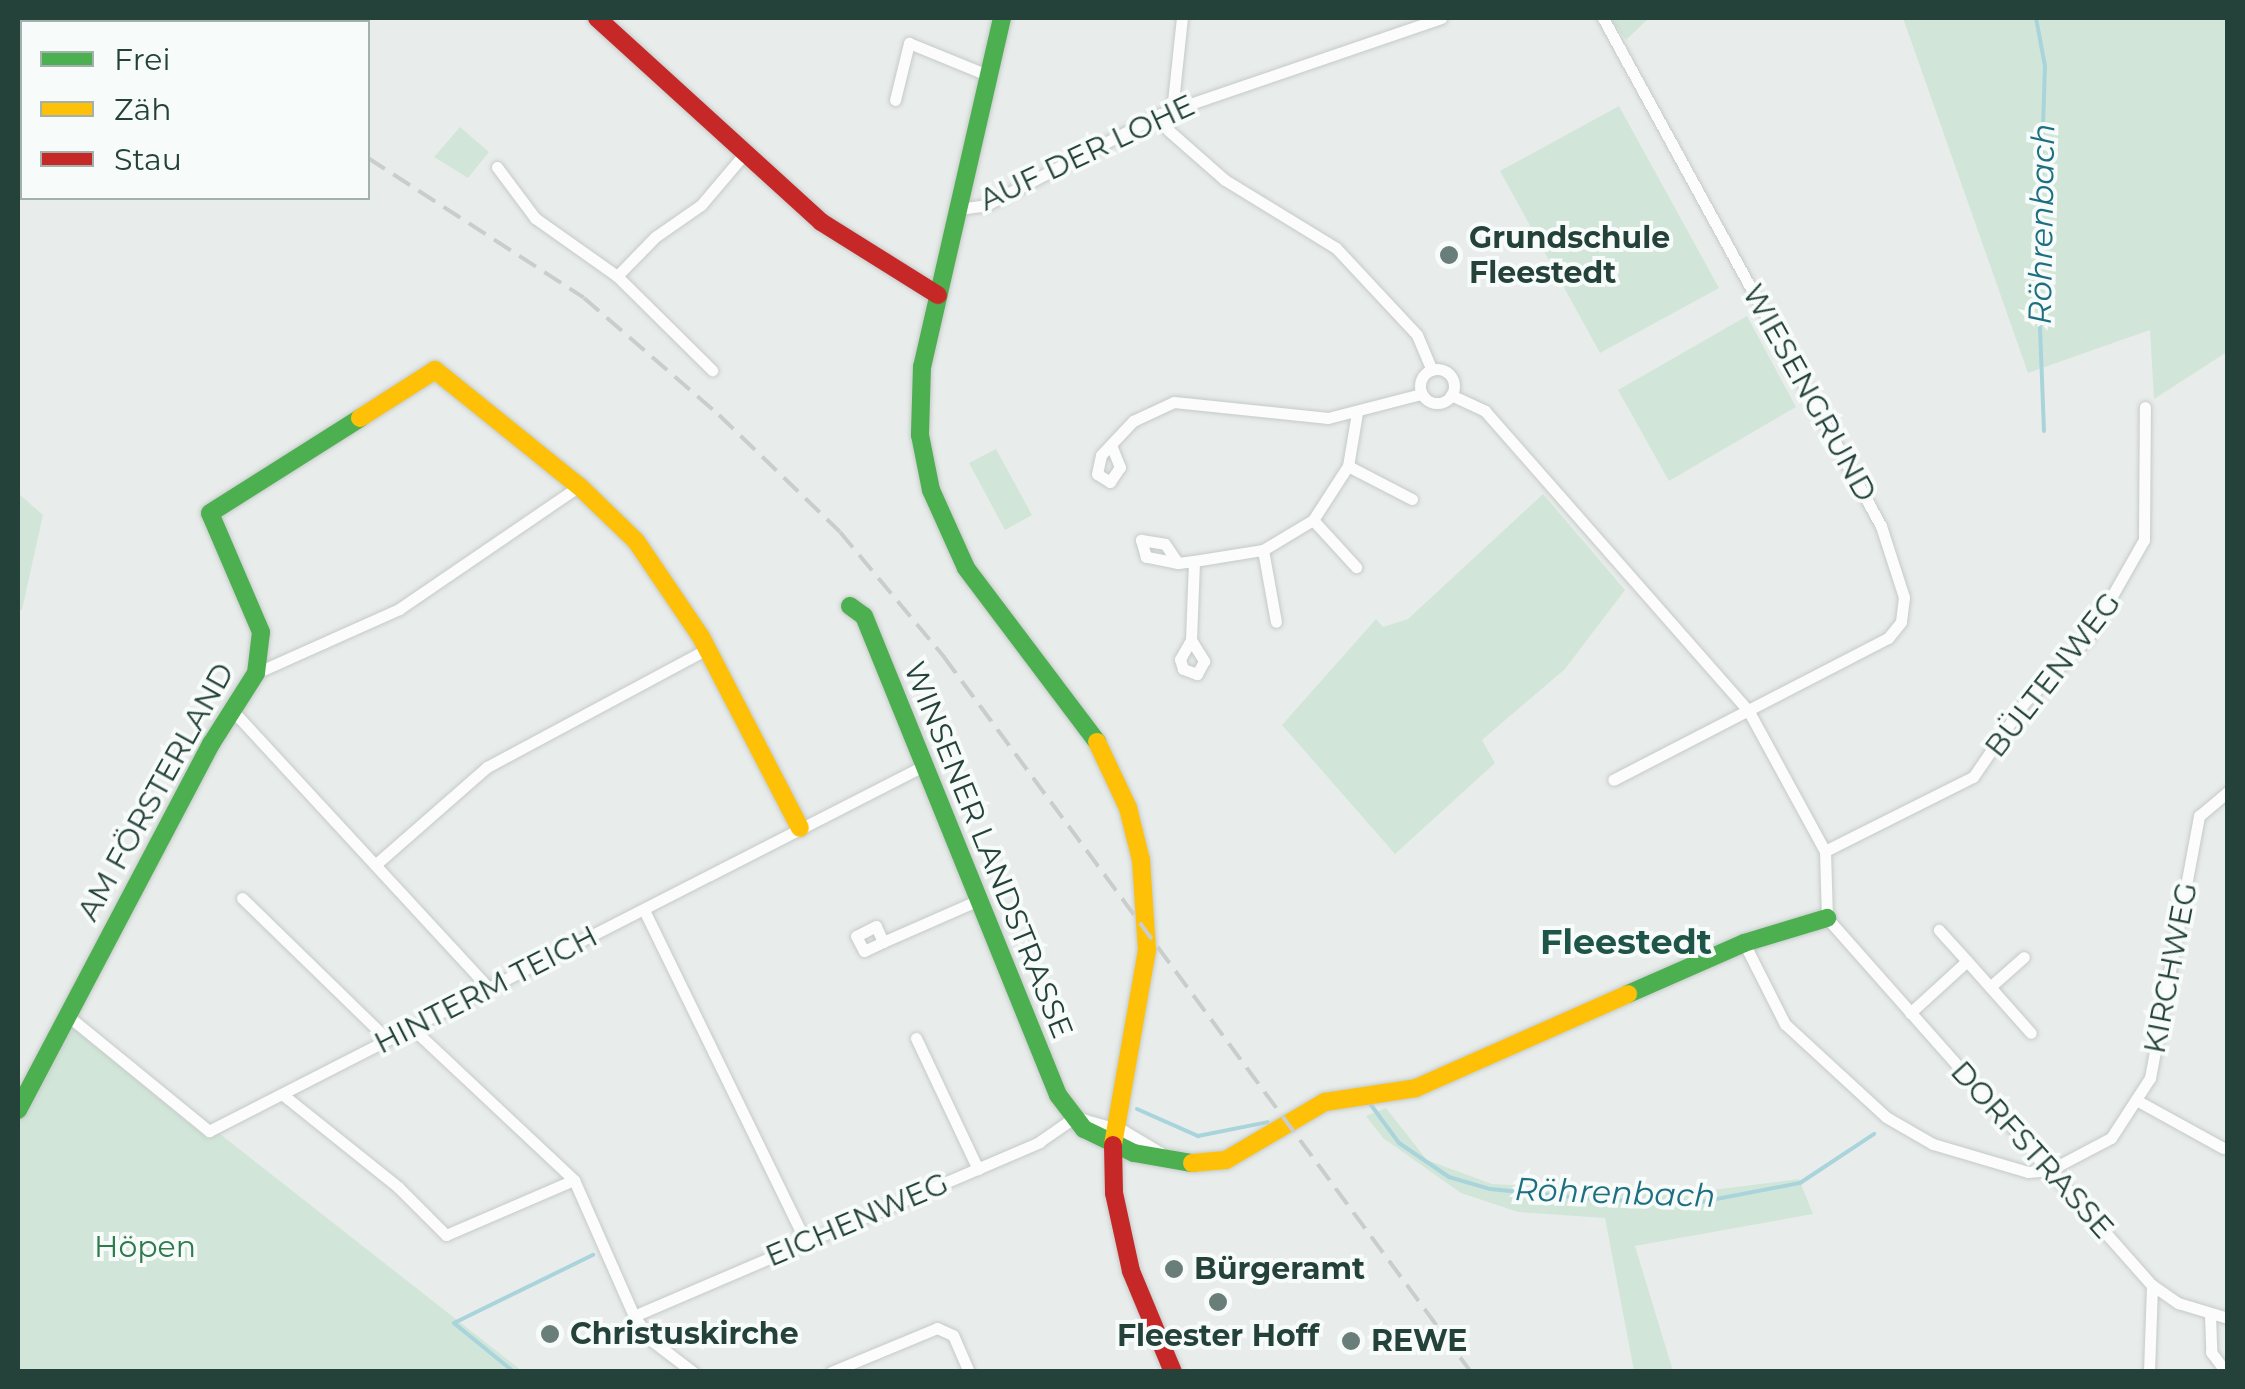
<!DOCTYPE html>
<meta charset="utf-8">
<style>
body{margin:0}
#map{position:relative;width:2245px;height:1389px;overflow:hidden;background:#e8edeb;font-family:Montserrat,sans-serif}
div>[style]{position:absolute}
.green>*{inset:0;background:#d1e6d8}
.stream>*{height:4px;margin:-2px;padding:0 2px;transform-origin:2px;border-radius:2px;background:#a9d4db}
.roads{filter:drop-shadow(0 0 2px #c5cac8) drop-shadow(0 0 2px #c5cac8)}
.street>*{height:11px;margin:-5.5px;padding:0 5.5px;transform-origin:5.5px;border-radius:5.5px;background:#fcfcfc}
.street>.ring{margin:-5.5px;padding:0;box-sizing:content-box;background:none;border:11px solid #fcfcfc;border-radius:50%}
.fast>*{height:18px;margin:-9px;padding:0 9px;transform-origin:9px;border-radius:9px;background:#4caf50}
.slow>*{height:18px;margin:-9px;padding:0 9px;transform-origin:9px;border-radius:9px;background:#ffc107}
.jam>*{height:18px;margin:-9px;padding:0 9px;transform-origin:9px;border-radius:9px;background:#c62828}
.rail>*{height:4px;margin-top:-2px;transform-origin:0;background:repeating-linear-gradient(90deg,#c9cdcc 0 20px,transparent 0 30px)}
.dots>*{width:28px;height:28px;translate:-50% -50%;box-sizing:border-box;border:5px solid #f7fbf9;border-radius:50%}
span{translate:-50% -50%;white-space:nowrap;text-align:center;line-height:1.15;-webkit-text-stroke:8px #f7fbf9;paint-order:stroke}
.street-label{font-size:30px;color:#24423a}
.poi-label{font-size:30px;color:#24423a;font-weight:700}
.left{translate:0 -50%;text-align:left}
.park-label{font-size:30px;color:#2d7a4b}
.water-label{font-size:32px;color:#1c6f80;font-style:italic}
.quarter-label{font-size:35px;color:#1f5548;font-weight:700}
.frame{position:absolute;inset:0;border:20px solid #24423a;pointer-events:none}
.legend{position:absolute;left:20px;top:20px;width:350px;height:180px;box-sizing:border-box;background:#f7fbf9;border:2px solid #a3b1ad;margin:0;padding:12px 18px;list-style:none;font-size:30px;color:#24423a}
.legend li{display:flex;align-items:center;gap:20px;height:50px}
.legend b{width:50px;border:2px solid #a3b1ad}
</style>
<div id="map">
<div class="green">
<i style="clip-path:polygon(1610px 18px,1649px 18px,1626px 40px)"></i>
<i style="clip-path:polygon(1903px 18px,2227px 18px,2227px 352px,2154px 399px,2150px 330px,2028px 373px)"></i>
<i style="clip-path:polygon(1619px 106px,1719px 288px,1600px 353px,1500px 171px)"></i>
<i style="clip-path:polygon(460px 127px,489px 152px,468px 178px,434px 157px)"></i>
<i style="clip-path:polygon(1747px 316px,1796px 407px,1669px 481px,1618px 390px)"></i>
<i style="clip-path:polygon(996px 449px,1032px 515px,1005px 530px,969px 463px)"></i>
<i style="clip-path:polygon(18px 493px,43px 515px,22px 610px,18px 610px)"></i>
<i style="clip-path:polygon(1543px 494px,1625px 590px,1565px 669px,1482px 740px,1495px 763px,1395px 854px,1282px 725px,1376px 619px,1383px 627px,1408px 619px)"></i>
<i style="clip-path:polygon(70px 1025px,207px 1138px,220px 1134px,522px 1371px,18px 1372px,18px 1123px)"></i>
<i style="clip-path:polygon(1386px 1108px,1427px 1160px,1492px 1184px,1681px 1194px,1799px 1179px,1813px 1214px,1635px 1246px,1673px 1371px,1634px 1371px,1605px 1218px,1518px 1212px,1461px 1193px,1383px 1138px,1366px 1116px)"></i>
</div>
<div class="stream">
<i style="left:2036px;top:18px;width:49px;rotate:79.4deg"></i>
<i style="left:2045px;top:66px;width:209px;rotate:91.9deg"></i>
<i style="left:2038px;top:275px;width:156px;rotate:87.8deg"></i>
<i style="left:1371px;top:1105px;width:47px;rotate:53.6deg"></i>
<i style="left:1399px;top:1143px;width:60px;rotate:34.2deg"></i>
<i style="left:1449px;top:1177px;width:43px;rotate:16.3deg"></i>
<i style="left:1490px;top:1189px;width:113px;rotate:5.6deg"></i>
<i style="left:1602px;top:1200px;width:99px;rotate:1.2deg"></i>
<i style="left:1701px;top:1202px;width:101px;rotate:-10.9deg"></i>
<i style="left:1800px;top:1183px;width:89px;rotate:-33.5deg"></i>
<i style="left:1137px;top:1109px;width:67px;rotate:23.9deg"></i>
<i style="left:1198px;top:1136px;width:71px;rotate:-11.3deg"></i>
<i style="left:514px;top:1372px;width:77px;rotate:-140.8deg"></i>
<i style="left:454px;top:1323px;width:155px;rotate:-26.1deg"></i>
</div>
<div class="roads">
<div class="street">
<i style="left:1603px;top:18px;width:579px;rotate:61.31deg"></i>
<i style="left:1881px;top:526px;width:75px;rotate:72.1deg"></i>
<i style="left:1904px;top:597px;width:25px;rotate:97deg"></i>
<i style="left:1901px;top:622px;width:21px;rotate:129deg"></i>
<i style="left:1888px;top:638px;width:309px;rotate:152.7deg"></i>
<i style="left:895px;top:100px;width:59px;rotate:-76.2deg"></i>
<i style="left:909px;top:43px;width:87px;rotate:22.2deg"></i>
<i style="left:1172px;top:111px;width:94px;rotate:-83.9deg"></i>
<i style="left:1161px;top:114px;width:17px;rotate:66deg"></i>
<i style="left:1168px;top:130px;width:76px;rotate:41.3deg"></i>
<i style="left:1225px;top:180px;width:130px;rotate:31.5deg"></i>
<i style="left:1336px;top:248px;width:119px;rotate:47deg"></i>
<i style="left:1417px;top:335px;width:38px;rotate:67deg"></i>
<i style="left:497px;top:167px;width:64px;rotate:53.3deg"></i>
<i style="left:535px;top:218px;width:100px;rotate:35.3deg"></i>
<i style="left:617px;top:276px;width:54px;rotate:-45.7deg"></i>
<i style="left:655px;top:237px;width:56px;rotate:-34.8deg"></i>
<i style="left:701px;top:205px;width:70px;rotate:-49.7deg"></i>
<i style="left:959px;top:209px;width:27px;rotate:-8deg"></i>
<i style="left:986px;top:205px;width:197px;rotate:-27.5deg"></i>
<i style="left:1161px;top:114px;width:296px;rotate:-18.9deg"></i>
<i style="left:617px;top:276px;width:134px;rotate:44.7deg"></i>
<i class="ring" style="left:1420px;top:369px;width:23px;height:23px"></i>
<i style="left:1451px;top:395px;width:38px;rotate:25deg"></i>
<i style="left:1485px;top:411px;width:398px;rotate:48.7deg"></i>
<i style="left:1748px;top:710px;width:161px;rotate:61.4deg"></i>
<i style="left:1825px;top:851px;width:67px;rotate:88.3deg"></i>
<i style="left:1827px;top:918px;width:490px;rotate:48.5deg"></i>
<i style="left:2152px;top:1285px;width:32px;rotate:35deg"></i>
<i style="left:2178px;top:1303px;width:52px;rotate:16.7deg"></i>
<i style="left:1111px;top:445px;width:24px;rotate:68deg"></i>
<i style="left:1120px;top:467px;width:18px;rotate:124deg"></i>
<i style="left:1110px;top:482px;width:15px;rotate:-148deg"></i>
<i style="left:1097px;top:474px;width:19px;rotate:-78deg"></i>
<i style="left:1101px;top:455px;width:47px;rotate:-46.7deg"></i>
<i style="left:1133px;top:421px;width:45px;rotate:-24.9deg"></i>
<i style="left:1174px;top:402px;width:155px;rotate:5.9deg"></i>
<i style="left:1328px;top:418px;width:96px;rotate:-14.5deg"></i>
<i style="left:1348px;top:466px;width:72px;rotate:27.3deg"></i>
<i style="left:1313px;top:520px;width:64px;rotate:47.5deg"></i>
<i style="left:1263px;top:550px;width:73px;rotate:79.8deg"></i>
<i style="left:1178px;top:563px;width:33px;rotate:-169deg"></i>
<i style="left:1146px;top:557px;width:18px;rotate:-106deg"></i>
<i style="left:1141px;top:540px;width:24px;rotate:9deg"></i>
<i style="left:1165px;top:544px;width:23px;rotate:56deg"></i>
<i style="left:1178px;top:563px;width:16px;rotate:-7deg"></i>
<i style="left:1194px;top:561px;width:70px;rotate:-9.1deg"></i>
<i style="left:1263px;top:550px;width:58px;rotate:-31deg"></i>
<i style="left:1313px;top:520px;width:64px;rotate:-57.1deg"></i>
<i style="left:1348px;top:466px;width:54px;rotate:-80.4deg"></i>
<i style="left:1191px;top:640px;width:25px;rotate:58deg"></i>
<i style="left:1204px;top:661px;width:15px;rotate:118deg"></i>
<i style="left:1197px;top:674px;width:15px;rotate:-160deg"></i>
<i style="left:1183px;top:669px;width:10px;rotate:-107deg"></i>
<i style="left:1180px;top:659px;width:22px;rotate:-60deg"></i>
<i style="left:1191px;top:640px;width:79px;rotate:-87.8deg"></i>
<i style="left:256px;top:673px;width:157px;rotate:-24.1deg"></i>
<i style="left:399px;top:609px;width:218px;rotate:-34.3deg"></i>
<i style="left:233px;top:711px;width:376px;rotate:47.3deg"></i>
<i style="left:1825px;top:851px;width:165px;rotate:-26.6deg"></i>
<i style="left:1973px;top:777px;width:90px;rotate:-55.4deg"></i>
<i style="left:2024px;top:703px;width:91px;rotate:-45.4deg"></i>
<i style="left:2088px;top:638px;width:113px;rotate:-60.3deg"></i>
<i style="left:2144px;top:540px;width:133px;rotate:-89.6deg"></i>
<i style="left:375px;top:865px;width:149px;rotate:-41.2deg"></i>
<i style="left:487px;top:767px;width:250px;rotate:-28.2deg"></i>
<i style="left:242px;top:898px;width:202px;rotate:44.2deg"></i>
<i style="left:644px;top:910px;width:369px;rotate:64deg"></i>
<i style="left:883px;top:942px;width:17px;rotate:-114deg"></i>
<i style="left:876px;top:926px;width:22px;rotate:153deg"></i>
<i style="left:856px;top:936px;width:17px;rotate:62deg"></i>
<i style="left:864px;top:951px;width:21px;rotate:-25deg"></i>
<i style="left:883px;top:942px;width:107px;rotate:-23.7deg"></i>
<i style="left:1744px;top:943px;width:91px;rotate:63.2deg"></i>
<i style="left:1785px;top:1024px;width:137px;rotate:42.6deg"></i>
<i style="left:1886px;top:1117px;width:54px;rotate:29.9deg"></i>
<i style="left:1933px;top:1144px;width:99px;rotate:16.4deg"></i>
<i style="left:2028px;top:1172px;width:22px;rotate:-5deg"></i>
<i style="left:2050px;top:1170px;width:69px;rotate:-27.7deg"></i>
<i style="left:2111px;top:1138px;width:72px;rotate:-57deg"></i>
<i style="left:2150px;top:1078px;width:267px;rotate:-79.4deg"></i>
<i style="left:2199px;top:816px;width:38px;rotate:-40deg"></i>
<i style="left:1967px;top:961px;width:96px;rotate:48.4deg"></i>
<i style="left:1990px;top:987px;width:45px;rotate:-41.4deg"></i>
<i style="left:1910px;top:1013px;width:77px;rotate:-42.4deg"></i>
<i style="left:1967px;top:961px;width:42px;rotate:-132.1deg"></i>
<i style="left:68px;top:1016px;width:182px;rotate:39.2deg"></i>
<i style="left:209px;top:1131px;width:804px;rotate:-27.07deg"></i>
<i style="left:411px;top:1027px;width:224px;rotate:43.2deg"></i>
<i style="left:574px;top:1180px;width:149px;rotate:66.2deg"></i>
<i style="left:634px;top:1316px;width:29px;rotate:55deg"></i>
<i style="left:651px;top:1340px;width:53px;rotate:37.3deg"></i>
<i style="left:916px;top:1038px;width:145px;rotate:64.7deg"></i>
<i style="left:282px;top:1094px;width:149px;rotate:38.7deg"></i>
<i style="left:398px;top:1187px;width:68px;rotate:45deg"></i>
<i style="left:446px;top:1235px;width:139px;rotate:-23.3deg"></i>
<i style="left:2138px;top:1101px;width:97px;rotate:28.9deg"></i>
<i style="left:2210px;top:1314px;width:38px;rotate:88deg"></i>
<i style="left:2211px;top:1352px;width:25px;rotate:53deg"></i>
<i style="left:634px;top:1316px;width:441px;rotate:-23.2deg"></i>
<i style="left:1039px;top:1142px;width:44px;rotate:-34.8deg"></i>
<i style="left:1075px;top:1117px;width:51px;rotate:15.9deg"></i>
<i style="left:1124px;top:1131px;width:49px;rotate:30.8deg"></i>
<i style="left:831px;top:1372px;width:115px;rotate:-22.5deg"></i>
<i style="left:937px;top:1328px;width:17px;rotate:24deg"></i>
<i style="left:953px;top:1335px;width:40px;rotate:66.6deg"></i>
<i style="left:2149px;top:1372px;width:87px;rotate:-88deg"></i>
</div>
<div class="fast">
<i style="left:1002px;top:18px;width:357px;rotate:102.9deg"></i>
<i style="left:922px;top:366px;width:69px;rotate:91.7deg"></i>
<i style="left:920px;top:435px;width:56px;rotate:78.7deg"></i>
<i style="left:931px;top:490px;width:85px;rotate:65.8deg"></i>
<i style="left:966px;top:568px;width:218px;rotate:53deg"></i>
<i style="left:850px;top:606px;width:17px;rotate:36deg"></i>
<i style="left:864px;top:616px;width:517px;rotate:67.95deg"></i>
<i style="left:1058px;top:1095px;width:43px;rotate:52.6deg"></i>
<i style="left:1084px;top:1129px;width:55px;rotate:25.6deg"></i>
<i style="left:1134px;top:1153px;width:59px;rotate:9.8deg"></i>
<i style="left:1628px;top:994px;width:127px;rotate:-23.7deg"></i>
<i style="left:1744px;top:943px;width:87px;rotate:-16.8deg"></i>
<i style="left:18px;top:1110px;width:414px;rotate:-62.2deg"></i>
<i style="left:211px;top:744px;width:84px;rotate:-57.6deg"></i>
<i style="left:256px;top:673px;width:41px;rotate:-83deg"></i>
<i style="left:261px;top:632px;width:129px;rotate:-113.2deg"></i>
<i style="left:210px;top:513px;width:178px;rotate:-32.3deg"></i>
</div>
<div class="slow">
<i style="left:360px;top:418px;width:89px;rotate:-32.6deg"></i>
<i style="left:435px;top:370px;width:185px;rotate:38.9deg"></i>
<i style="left:579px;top:486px;width:79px;rotate:44deg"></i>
<i style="left:636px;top:541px;width:116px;rotate:55.9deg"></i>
<i style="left:701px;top:637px;width:215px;rotate:62.6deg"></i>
<i style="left:1097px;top:742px;width:73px;rotate:64.8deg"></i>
<i style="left:1128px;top:808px;width:54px;rotate:76deg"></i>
<i style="left:1141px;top:860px;width:90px;rotate:86.2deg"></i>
<i style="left:1147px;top:950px;width:198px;rotate:99.9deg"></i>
<i style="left:1192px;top:1163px;width:34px;rotate:-5deg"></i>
<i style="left:1226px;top:1160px;width:115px;rotate:-30.4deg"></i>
<i style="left:1325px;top:1102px;width:92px;rotate:-8.7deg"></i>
<i style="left:1416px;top:1088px;width:232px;rotate:-23.9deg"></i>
</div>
<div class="jam">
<i style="left:597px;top:18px;width:303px;rotate:42.3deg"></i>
<i style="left:821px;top:222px;width:138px;rotate:32deg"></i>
<i style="left:1113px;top:1145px;width:48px;rotate:88.8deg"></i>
<i style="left:1114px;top:1193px;width:80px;rotate:77.7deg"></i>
<i style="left:1131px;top:1271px;width:109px;rotate:67.4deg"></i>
</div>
</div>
<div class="rail">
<i style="left:75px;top:18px;width:14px;rotate:17deg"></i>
<i style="left:368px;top:158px;width:257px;rotate:32.9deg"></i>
<i style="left:584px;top:298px;width:179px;rotate:40.9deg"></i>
<i style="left:719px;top:415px;width:168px;rotate:44deg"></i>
<i style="left:840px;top:532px;width:163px;rotate:50.2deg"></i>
<i style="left:944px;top:657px;width:888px;rotate:53.61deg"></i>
</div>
<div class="dots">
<i style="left:1449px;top:255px;background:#697e78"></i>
<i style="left:1174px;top:1269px;background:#697e78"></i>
<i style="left:1218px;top:1302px;background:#697e78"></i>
<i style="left:550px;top:1334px;background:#697e78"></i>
<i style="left:1351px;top:1341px;background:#697e78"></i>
</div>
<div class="street-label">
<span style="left:1087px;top:153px;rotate:-25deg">AUF DER LOHE</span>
<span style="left:1809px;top:393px;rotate:61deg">WIESENGRUND</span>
<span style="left:2053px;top:675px;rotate:-52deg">BÜLTENWEG</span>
<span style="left:156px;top:792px;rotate:-61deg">AM FÖRSTERLAND</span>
<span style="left:988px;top:850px;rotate:68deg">WINSENER LANDSTRASSE</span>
<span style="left:2171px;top:968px;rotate:-79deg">KIRCHWEG</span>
<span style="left:486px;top:990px;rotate:-27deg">HINTERM TEICH</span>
<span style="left:2032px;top:1150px;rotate:48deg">DORFSTRASSE</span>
<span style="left:857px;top:1220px;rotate:-23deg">EICHENWEG</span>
</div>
<div class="poi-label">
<span class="left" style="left:1469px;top:255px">Grundschule<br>Fleestedt</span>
<span class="left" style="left:1194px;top:1269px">Bürgeramt</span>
<span class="left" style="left:570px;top:1334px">Christuskirche</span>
<span style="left:1218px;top:1336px">Fleester Hoff</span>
<span class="left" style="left:1371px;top:1341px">REWE</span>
</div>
<div class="park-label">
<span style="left:145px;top:1247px">Höpen</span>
</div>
<div class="water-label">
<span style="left:2042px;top:224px;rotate:-89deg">Röhrenbach</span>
<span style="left:1615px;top:1193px;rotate:2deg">Röhrenbach</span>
</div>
<div class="quarter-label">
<span style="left:1626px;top:942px">Fleestedt</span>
</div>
<div class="frame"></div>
<ul class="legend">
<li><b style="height:12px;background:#4caf50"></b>Frei</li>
<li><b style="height:12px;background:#ffc107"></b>Zäh</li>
<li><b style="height:12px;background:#c62828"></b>Stau</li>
</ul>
</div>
